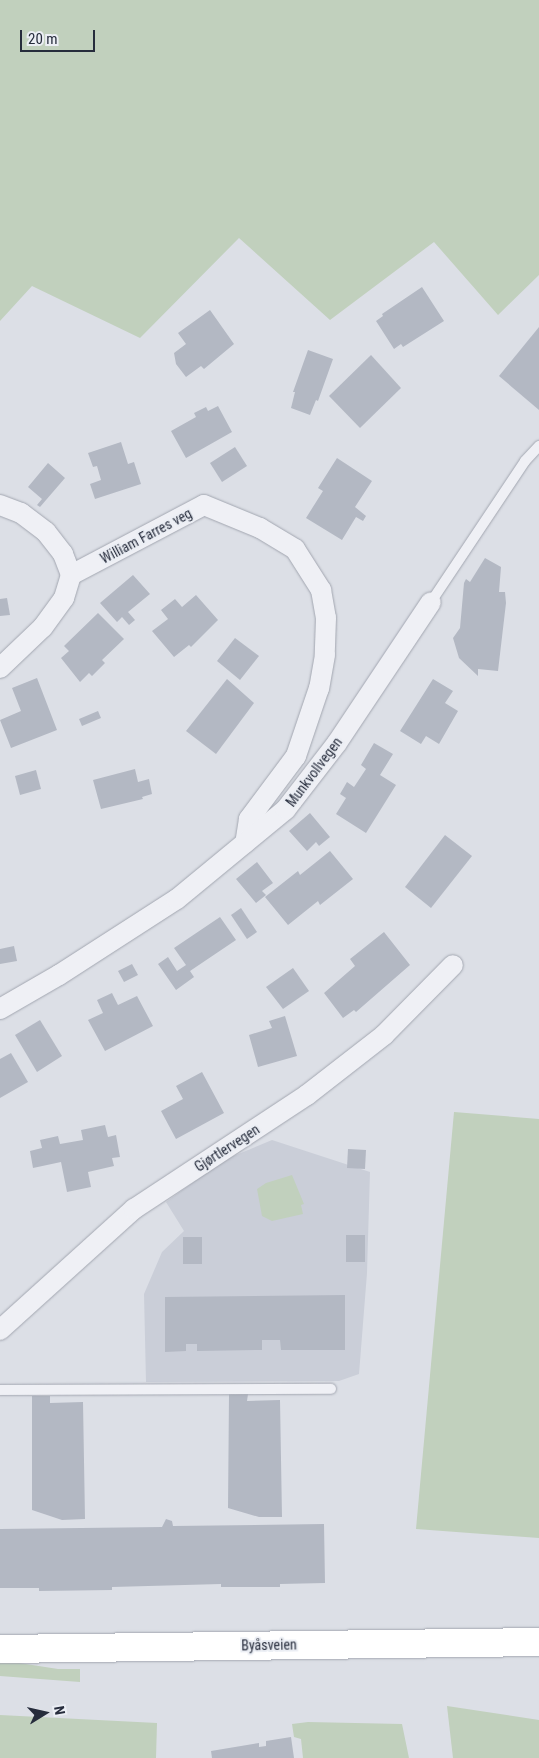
<!DOCTYPE html>
<meta charset="utf-8">
<style>
body{margin:0}
#map{position:relative;width:539px;height:1758px;overflow:hidden;background:#dcdfe6;font-family:"Roboto Condensed",sans-serif}
div>[style]{position:absolute}
.built>*{inset:0;background:#caced8}
.green>*{inset:0;background:#c1d0bd}
.building>*{inset:0;background:#b3b8c3}
.roads{filter:drop-shadow(0 0 1px #a2a6b0) drop-shadow(0 0 1px #a2a6b0)}
.service>*{height:10px;margin:-5px;padding:0 5px;transform-origin:5px;border-radius:5px;background:#eff0f5}
.minor>*{height:20px;margin:-10px;padding:0 10px;transform-origin:10px;border-radius:10px;background:#eff0f5}
.secondary>*{height:28px;margin:-14px;padding:0 14px;transform-origin:14px;border-radius:14px;background:#fff}
span{translate:-50% -50%;white-space:nowrap;text-align:center;line-height:1.15;-webkit-text-stroke:4px #ebeef4;paint-order:stroke}
.street-label{font-size:14px;color:#262c3c}
.north{position:absolute;left:20px;top:1688px;width:50px;height:50px;-webkit-text-stroke:4px #ebeef4;paint-order:stroke;rotate:80deg;font-size:14px;font-weight:700;line-height:20px;text-align:center;color:#262c3c}
.north::after{content:'';display:block;margin:auto;width:18px;height:22px;background:#262c3c;clip-path:polygon(50% 0,100% 100%,50% 72%,0 100%)}
.scale{position:absolute;left:20px;top:30px;width:75px;height:22px;box-sizing:border-box;border:2px solid #262c3c;border-top:0;padding-left:6px;font-size:15px;line-height:18px;white-space:nowrap;color:#262c3c;-webkit-text-stroke:4px #ebeef4;paint-order:stroke}
</style>
<div id="map">
<div class="built">
<i style="clip-path:polygon(272px 1140px,370px 1172px,367px 1273px,359px 1374px,339px 1381px,146px 1382px,144px 1294px,162px 1252px,184px 1231px,166px 1202px,224px 1160px)"></i>
</div>
<div class="green">
<i style="clip-path:polygon(0 0,539px 0,539px 275px,498px 315px,434px 242px,330px 320px,239px 238px,140px 338px,32px 286px,0 321px)"></i>
<i style="clip-path:polygon(454px 1112px,539px 1119px,539px 1538px,416px 1529px)"></i>
<i style="clip-path:polygon(292px 1175px,304px 1204px,301px 1205px,303px 1214px,272px 1221px,262px 1216px,257px 1189px,266px 1183px)"></i>
<i style="clip-path:polygon(0 1660px,58px 1669px,80px 1669px,80px 1682px,0 1676px)"></i>
<i style="clip-path:polygon(447px 1706px,539px 1720px,539px 1758px,453px 1758px)"></i>
<i style="clip-path:polygon(0 1715px,157px 1723px,156px 1758px,0 1758px)"></i>
<i style="clip-path:polygon(308px 1722px,402px 1724px,409px 1758px,303px 1758px,301px 1739px,294px 1737px,292px 1724px)"></i>
</div>
<div class="building">
<i style="clip-path:polygon(422px 287px,444px 321px,403px 347px,401px 344px,394px 349px,376px 321px,383px 316px,382px 314px)"></i>
<i style="clip-path:polygon(210px 310px,234px 344px,204px 369px,201px 366px,186px 377px,176px 364px,174px 353px,186px 344px,178px 333px)"></i>
<i style="clip-path:polygon(539px 327px,539px 410px,499px 376px)"></i>
<i style="clip-path:polygon(308px 350px,333px 359px,318px 401px,316px 400px,310px 415px,291px 408px,295px 392px,293px 392px)"></i>
<i style="clip-path:polygon(371px 355px,401px 388px,360px 428px,329px 396px)"></i>
<i style="clip-path:polygon(218px 406px,232px 432px,186px 458px,171px 431px,196px 417px,194px 413px,206px 407px,208px 411px)"></i>
<i style="clip-path:polygon(121px 442px,128px 464px,134px 462px,141px 484px,95px 499px,90px 484px,101px 480px,97px 466px,93px 467px,88px 453px)"></i>
<i style="clip-path:polygon(235px 447px,247px 466px,222px 482px,210px 463px)"></i>
<i style="clip-path:polygon(337px 458px,372px 481px,355px 507px,366px 516px,363px 521px,356px 517px,342px 540px,306px 518px,323px 491px,318px 488px)"></i>
<i style="clip-path:polygon(48px 463px,65px 478px,40px 507px,37px 505px,42px 499px,28px 487px)"></i>
<i style="clip-path:polygon(485px 558px,501px 567px,499px 592px,505px 592px,506px 603px,498px 671px,478px 669px,478px 676px,459px 658px,453px 638px,460px 628px,464px 583px,466px 579px,470px 582px)"></i>
<i style="clip-path:polygon(133px 575px,150px 594px,128px 612px,135px 620px,129px 625px,122px 617px,117px 622px,100px 603px)"></i>
<i style="clip-path:polygon(196px 595px,218px 620px,191px 647px,189px 645px,174px 657px,152px 631px,168px 619px,161px 610px,175px 599px,182px 607px)"></i>
<i style="clip-path:polygon(7px 598px,10px 615px,0 616px,0 599px)"></i>
<i style="clip-path:polygon(98px 613px,124px 639px,102px 660px,105px 663px,92px 676px,89px 673px,80px 682px,61px 658px,69px 651px,64px 646px)"></i>
<i style="clip-path:polygon(235px 638px,259px 656px,240px 680px,217px 661px)"></i>
<i style="clip-path:polygon(37px 678px,57px 730px,11px 748px,0 720px,21px 711px,12px 688px)"></i>
<i style="clip-path:polygon(227px 679px,254px 703px,216px 754px,186px 731px)"></i>
<i style="clip-path:polygon(433px 679px,453px 691px,445px 703px,458px 711px,439px 744px,426px 736px,421px 744px,400px 731px)"></i>
<i style="clip-path:polygon(98px 711px,101px 718px,82px 726px,79px 719px)"></i>
<i style="clip-path:polygon(374px 743px,393px 754px,380px 775px,396px 785px,366px 833px,336px 814px,346px 798px,340px 794px,347px 782px,354px 787px,366px 769px,361px 765px)"></i>
<i style="clip-path:polygon(135px 769px,138px 782px,149px 779px,152px 794px,142px 797px,143px 799px,101px 809px,93px 780px)"></i>
<i style="clip-path:polygon(36px 770px,41px 789px,20px 795px,15px 776px)"></i>
<i style="clip-path:polygon(310px 813px,330px 837px,319px 846px,316px 842px,307px 851px,289px 831px)"></i>
<i style="clip-path:polygon(445px 835px,472px 856px,431px 908px,405px 887px)"></i>
<i style="clip-path:polygon(330px 851px,353px 879px,320px 905px,318px 901px,288px 925px,265px 897px,298px 871px,300px 875px)"></i>
<i style="clip-path:polygon(257px 862px,273px 883px,262px 891px,266px 895px,256px 903px,236px 879px)"></i>
<i style="clip-path:polygon(241px 908px,257px 932px,247px 939px,231px 915px)"></i>
<i style="clip-path:polygon(220px 917px,236px 940px,190px 971px,194px 977px,176px 990px,158px 964px,168px 957px,177px 971px,186px 965px,174px 948px)"></i>
<i style="clip-path:polygon(384px 932px,410px 965px,356px 1012px,354px 1010px,343px 1018px,324px 993px,355px 966px,350px 959px)"></i>
<i style="clip-path:polygon(14px 946px,17px 961px,0 964px,0 949px)"></i>
<i style="clip-path:polygon(132px 964px,138px 975px,124px 982px,118px 971px)"></i>
<i style="clip-path:polygon(293px 968px,309px 991px,283px 1009px,266px 987px)"></i>
<i style="clip-path:polygon(112px 993px,118px 1005px,137px 996px,153px 1026px,105px 1051px,88px 1020px,103px 1013px,97px 1000px)"></i>
<i style="clip-path:polygon(285px 1016px,297px 1056px,258px 1067px,249px 1035px,272px 1028px,269px 1021px)"></i>
<i style="clip-path:polygon(40px 1020px,62px 1056px,37px 1072px,15px 1035px)"></i>
<i style="clip-path:polygon(11px 1053px,28px 1082px,0 1098px,0 1059px)"></i>
<i style="clip-path:polygon(202px 1072px,224px 1113px,176px 1139px,161px 1111px,183px 1099px,176px 1086px)"></i>
<i style="clip-path:polygon(105px 1125px,108px 1137px,116px 1135px,120px 1157px,112px 1158px,114px 1166px,88px 1172px,91px 1187px,67px 1192px,61px 1162px,33px 1168px,30px 1151px,42px 1148px,40px 1140px,58px 1136px,60px 1144px,83px 1140px,81px 1130px)"></i>
<i style="clip-path:polygon(348px 1149px,366px 1150px,365px 1169px,347px 1168px)"></i>
<i style="clip-path:polygon(346px 1235px,365px 1235px,365px 1262px,346px 1262px)"></i>
<i style="clip-path:polygon(183px 1237px,202px 1237px,202px 1264px,183px 1264px)"></i>
<i style="clip-path:polygon(345px 1295px,345px 1350px,281px 1350px,280px 1340px,262px 1340px,262px 1350px,197px 1351px,197px 1344px,186px 1344px,186px 1351px,165px 1352px,165px 1297px)"></i>
<i style="clip-path:polygon(229px 1394px,248px 1394px,247px 1401px,280px 1400px,282px 1517px,259px 1517px,228px 1508px)"></i>
<i style="clip-path:polygon(32px 1396px,50px 1396px,50px 1403px,83px 1402px,85px 1519px,62px 1520px,32px 1510px)"></i>
<i style="clip-path:polygon(166px 1519px,172px 1521px,173px 1526px,324px 1524px,325px 1583px,280px 1584px,280px 1587px,221px 1587px,221px 1584px,112px 1587px,112px 1590px,39px 1591px,39px 1588px,0 1588px,0 1529px,162px 1527px)"></i>
<i style="clip-path:polygon(291px 1737px,294px 1758px,212px 1758px,211px 1751px,259px 1743px,259px 1747px,266px 1746px,266px 1741px)"></i>
</div>
<div class="roads">
<div class="service">
<i style="left:431px;top:602px;width:169px;rotate:-56.3deg"></i>
<i style="left:525px;top:461px;width:21px;rotate:-47deg"></i>
<i style="left:0;top:1390px;width:331px;rotate:-0.2deg"></i>
</div>
<div class="minor">
<i style="left:0;top:505px;width:22px;rotate:21deg"></i>
<i style="left:21px;top:513px;width:31px;rotate:37deg"></i>
<i style="left:46px;top:532px;width:28px;rotate:52deg"></i>
<i style="left:63px;top:554px;width:22px;rotate:69deg"></i>
<i style="left:71px;top:575px;width:150px;rotate:-27.8deg"></i>
<i style="left:204px;top:505px;width:61px;rotate:22.3deg"></i>
<i style="left:260px;top:528px;width:41px;rotate:31deg"></i>
<i style="left:295px;top:549px;width:49px;rotate:57.6deg"></i>
<i style="left:321px;top:590px;width:28px;rotate:80deg"></i>
<i style="left:326px;top:618px;width:37px;rotate:92deg"></i>
<i style="left:325px;top:655px;width:34px;rotate:100deg"></i>
<i style="left:319px;top:688px;width:72px;rotate:108.7deg"></i>
<i style="left:296px;top:756px;width:79px;rotate:126.7deg"></i>
<i style="left:249px;top:819px;width:24px;rotate:99deg"></i>
<i style="left:0;top:668px;width:59px;rotate:-43.6deg"></i>
<i style="left:43px;top:627px;width:36px;rotate:-54deg"></i>
<i style="left:64px;top:598px;width:24px;rotate:-73deg"></i>
<i style="left:0;top:1009px;width:68px;rotate:-30deg"></i>
<i style="left:59px;top:975px;width:140px;rotate:-32.8deg"></i>
<i style="left:177px;top:899px;width:141px;rotate:-39.5deg"></i>
<i style="left:286px;top:809px;width:83px;rotate:-52.3deg"></i>
<i style="left:337px;top:743px;width:169px;rotate:-56.3deg"></i>
<i style="left:0;top:1330px;width:181px;rotate:-42.1deg"></i>
<i style="left:134px;top:1209px;width:207px;rotate:-33.4deg"></i>
<i style="left:307px;top:1095px;width:98px;rotate:-37.9deg"></i>
<i style="left:384px;top:1035px;width:98px;rotate:-45.4deg"></i>
</div>
<div class="secondary">
<i style="left:0;top:1649px;width:539px;rotate:-0.74deg"></i>
</div>
</div>
<div class="street-label">
<span style="left:146px;top:536px;rotate:-28deg">William Farres veg</span>
<span style="left:314px;top:772px;rotate:-53deg">Munkvollvegen</span>
<span style="left:227px;top:1148px;rotate:-33deg">Gjørtlervegen</span>
<span style="left:269px;top:1645px;rotate:-1deg">Byåsveien</span>
</div>
<div class="north">N</div>
<div class="scale">20 m</div>
</div>
